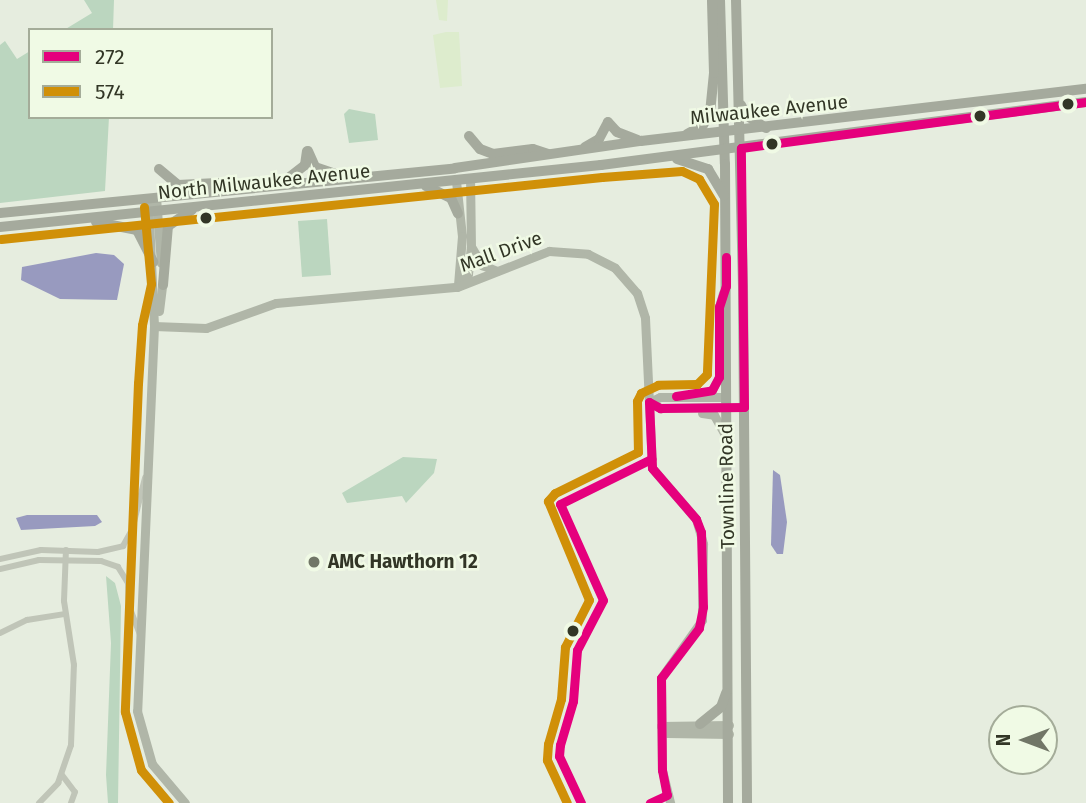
<!DOCTYPE html>
<style>
body{margin:0}
#map{position:relative;width:1086px;height:803px;overflow:hidden;background:#e6eddf;font-family:"Fira Sans",sans-serif}
div>[style]{position:absolute}
.green>*{inset:0;background:#bbd6bf}
.plaza>*{inset:0;background:#ddeccd}
.water>*{inset:0;background:#989abf}
.street>*{height:6px;margin:-3px;padding:0 3px;transform-origin:3px;border-radius:3px;background:#c0c5b8}
.secondary>*{height:9px;margin:-4.5px;padding:0 4.5px;transform-origin:4.5px;border-radius:4.5px;background:#b0b6a8}
.primary>*{height:10px;margin:-5px;padding:0 5px;transform-origin:5px;border-radius:5px;background:#a5aa9d}
.bus-1>*{height:9px;margin:-4.5px;padding:0 4.5px;transform-origin:4.5px;border-radius:4.5px;background:#e5007d}
.bus-2>*{height:9px;margin:-4.5px;padding:0 4.5px;transform-origin:4.5px;border-radius:4.5px;background:#d09008}
.dots>*{width:19px;height:19px;translate:-50% -50%;box-sizing:border-box;border:4px solid #f0fae5;border-radius:50%}
span{translate:-50% -50%;white-space:nowrap;text-align:center;line-height:1.15;-webkit-text-stroke:5px #f0fae5;paint-order:stroke}
.street-label{font-size:19px;color:#323626}
.poi-label{font-size:19px;color:#323626;font-weight:700}
.left{translate:0 -50%;text-align:left}
.legend{position:absolute;left:28px;top:28px;width:245px;height:91px;box-sizing:border-box;background:#f0fae5;border:2px solid #a4ac99;margin:0;padding:9px 12px;list-style:none;font-size:21px;color:#323626}
.legend li{display:flex;align-items:center;gap:14px;height:35px}
.legend b{width:35px;border:2px solid #a4ac99}
.north{position:absolute;left:988px;top:705px;width:70px;height:70px;box-sizing:border-box;background:#f0fae5;border:2px solid #a4ac99;border-radius:50%;rotate:270deg;font-size:19px;font-weight:700;line-height:28px;text-align:center;color:#323626}
.north::after{content:'';display:block;margin:auto;width:24px;height:32px;background:#717667;clip-path:polygon(50% 0,100% 100%,50% 72%,0 100%)}
</style>
<div id="map">
<div class="green">
<i style="clip-path:polygon(84px 0,114px 0,113px 30px,64px 30px,92px 13px)"></i>
<i style="clip-path:polygon(5px 41px,17px 59px,30px 51px,30px 117px,109px 117px,105px 191px,0 203px,0 45px)"></i>
<i style="clip-path:polygon(349px 109px,375px 114px,378px 140px,349px 143px,344px 114px)"></i>
<i style="clip-path:polygon(327px 219px,331px 275px,302px 277px,298px 221px)"></i>
<i style="clip-path:polygon(403px 457px,437px 459px,434px 473px,406px 503px,402px 496px,347px 503px,342px 493px)"></i>
<i style="clip-path:polygon(106px 576px,115px 583px,121px 606px,118px 803px,108px 803px,106px 775px,111px 643px)"></i>
</div>
<div class="plaza">
<i style="clip-path:polygon(436px 0,448px 0,447px 21px,439px 20px)"></i>
<i style="clip-path:polygon(446px 32px,459px 32px,462px 86px,440px 88px,433px 35px)"></i>
</div>
<div class="water">
<i style="clip-path:polygon(96px 253px,114px 255px,124px 264px,117px 300px,60px 299px,21px 280px,22px 267px)"></i>
<i style="clip-path:polygon(773px 470px,780px 475px,787px 522px,783px 554px,777px 554px,771px 545px)"></i>
<i style="clip-path:polygon(27px 515px,97px 515px,102px 522px,95px 526px,21px 530px,16px 518px)"></i>
</div>
<div class="street">
<i style="left:0;top:559px;width:42px;rotate:-12.4deg"></i>
<i style="left:41px;top:550px;width:57px;rotate:2deg"></i>
<i style="left:98px;top:552px;width:26px;rotate:-13deg"></i>
<i style="left:123px;top:546px;width:18px;rotate:-61deg"></i>
<i style="left:132px;top:530px;width:54px;rotate:-76deg"></i>
<i style="left:0;top:569px;width:40px;rotate:-13deg"></i>
<i style="left:39px;top:560px;width:62px;rotate:0.9deg"></i>
<i style="left:101px;top:561px;width:18px;rotate:19deg"></i>
<i style="left:118px;top:567px;width:19px;rotate:58deg"></i>
<i style="left:128px;top:583px;width:23px;rotate:88deg"></i>
<i style="left:129px;top:606px;width:31px;rotate:69deg"></i>
<i style="left:0;top:633px;width:30px;rotate:-26deg"></i>
<i style="left:27px;top:620px;width:39px;rotate:-9deg"></i>
<i style="left:62px;top:775px;width:21px;rotate:53deg"></i>
<i style="left:75px;top:792px;width:12px;rotate:110deg"></i>
<i style="left:39px;top:803px;width:28px;rotate:-46deg"></i>
<i style="left:58px;top:783px;width:40px;rotate:-71.1deg"></i>
<i style="left:71px;top:745px;width:80px;rotate:-87.9deg"></i>
<i style="left:74px;top:665px;width:65px;rotate:-98.9deg"></i>
<i style="left:64px;top:601px;width:51px;rotate:-87.8deg"></i>
</div>
<div class="secondary">
<i style="left:456px;top:181px;width:55px;rotate:83.8deg"></i>
<i style="left:462px;top:236px;width:49px;rotate:94.7deg"></i>
<i style="left:156px;top:197px;width:66px;rotate:85.7deg"></i>
<i style="left:148px;top:198px;width:128px;rotate:87.3deg"></i>
<i style="left:154px;top:326px;width:385px;rotate:92.5deg"></i>
<i style="left:137px;top:711px;width:55px;rotate:74.2deg"></i>
<i style="left:152px;top:764px;width:51px;rotate:49.8deg"></i>
<i style="left:472px;top:248px;width:20px;rotate:60deg"></i>
<i style="left:482px;top:265px;width:16px;rotate:22deg"></i>
<i style="left:459px;top:285px;width:14px;rotate:-51deg"></i>
<i style="left:468px;top:274px;width:27px;rotate:-84deg"></i>
<i style="left:471px;top:247px;width:68px;rotate:-90.8deg"></i>
<i style="left:159px;top:311px;width:31px;rotate:-83deg"></i>
<i style="left:154px;top:326px;width:52px;rotate:2.2deg"></i>
<i style="left:206px;top:328px;width:74px;rotate:-19.7deg"></i>
<i style="left:276px;top:303px;width:182px;rotate:-5.1deg"></i>
<i style="left:457px;top:287px;width:99px;rotate:-21.4deg"></i>
<i style="left:549px;top:251px;width:39px;rotate:4deg"></i>
<i style="left:588px;top:254px;width:30px;rotate:27deg"></i>
<i style="left:615px;top:268px;width:33px;rotate:49deg"></i>
<i style="left:637px;top:293px;width:26px;rotate:72deg"></i>
<i style="left:645px;top:318px;width:150px;rotate:87.3deg"></i>
<i style="left:652px;top:468px;width:67px;rotate:49.2deg"></i>
<i style="left:696px;top:519px;width:26px;rotate:74deg"></i>
<i style="left:703px;top:544px;width:76px;rotate:90.8deg"></i>
<i style="left:702px;top:620px;width:71px;rotate:125.3deg"></i>
<i style="left:661px;top:678px;width:92px;rotate:89.4deg"></i>
<i style="left:662px;top:770px;width:34px;rotate:76deg"></i>
<i style="left:700px;top:396px;width:13px;rotate:-27deg"></i>
<i style="left:712px;top:390px;width:15px;rotate:-62deg"></i>
<i style="left:719px;top:377px;width:70px;rotate:-90deg"></i>
<i style="left:719px;top:307px;width:15px;rotate:-74deg"></i>
<i style="left:649px;top:402px;width:12px;rotate:-24deg"></i>
<i style="left:660px;top:397px;width:65px"></i>
<i style="left:649px;top:402px;width:13px;rotate:29deg"></i>
<i style="left:660px;top:408px;width:66px;rotate:-0.9deg"></i>
<i style="left:702px;top:413px;width:12px;rotate:9deg"></i>
<i style="left:714px;top:415px;width:23px;rotate:61deg"></i>
<i style="left:729px;top:725px;width:68px;rotate:179.2deg"></i>
<i style="left:661px;top:726px;width:9px;rotate:49deg"></i>
<i style="left:667px;top:733px;width:62px;rotate:0.9deg"></i>
</div>
<div class="primary">
<i style="left:720px;top:0;width:164px;rotate:88.3deg"></i>
<i style="left:725px;top:164px;width:639px;rotate:89.73deg"></i>
<i style="left:736px;top:0;width:288px;rotate:88.6deg"></i>
<i style="left:743px;top:288px;width:515px;rotate:89.55deg"></i>
<i style="left:741px;top:105px;width:11px;rotate:63deg"></i>
<i style="left:746px;top:115px;width:24px;rotate:33deg"></i>
<i style="left:687px;top:134px;width:18px;rotate:-29deg"></i>
<i style="left:703px;top:125px;width:14px;rotate:-60deg"></i>
<i style="left:710px;top:113px;width:40px;rotate:-84.3deg"></i>
<i style="left:714px;top:73px;width:73px;rotate:-91.6deg"></i>
<i style="left:469px;top:136px;width:17px;rotate:50deg"></i>
<i style="left:480px;top:149px;width:14px;rotate:21deg"></i>
<i style="left:493px;top:154px;width:40px;rotate:-7.1deg"></i>
<i style="left:533px;top:149px;width:16px;rotate:18deg"></i>
<i style="left:585px;top:147px;width:16px;rotate:-30deg"></i>
<i style="left:599px;top:139px;width:19px;rotate:-62deg"></i>
<i style="left:608px;top:122px;width:13px;rotate:48deg"></i>
<i style="left:617px;top:132px;width:22px;rotate:21deg"></i>
<i style="left:308px;top:151px;width:17px;rotate:66deg"></i>
<i style="left:315px;top:167px;width:24px;rotate:19deg"></i>
<i style="left:677px;top:159px;width:33px;rotate:18deg"></i>
<i style="left:708px;top:169px;width:31px;rotate:59deg"></i>
<i style="left:159px;top:169px;width:25px;rotate:40deg"></i>
<i style="left:178px;top:185px;width:39px;rotate:-3deg"></i>
<i style="left:217px;top:183px;width:17px;rotate:21deg"></i>
<i style="left:282px;top:183px;width:29px;rotate:-38deg"></i>
<i style="left:305px;top:165px;width:14px;rotate:-82deg"></i>
<i style="left:426px;top:186px;width:28px;rotate:26deg"></i>
<i style="left:451px;top:198px;width:17px;rotate:66deg"></i>
<i style="left:0;top:213px;width:457px;rotate:-5.6deg"></i>
<i style="left:455px;top:168px;width:188px;rotate:-8.3deg"></i>
<i style="left:641px;top:141px;width:448px;rotate:-6.7deg"></i>
<i style="left:96px;top:222px;width:42px;rotate:11deg"></i>
<i style="left:137px;top:230px;width:36px;rotate:63deg"></i>
<i style="left:0;top:227px;width:604px;rotate:-5.89deg"></i>
<i style="left:601px;top:165px;width:489px;rotate:-7.4deg"></i>
<i style="left:163px;top:285px;width:59px;rotate:-85.2deg"></i>
<i style="left:168px;top:226px;width:29px;rotate:-34deg"></i>
<i style="left:700px;top:724px;width:27px;rotate:-39deg"></i>
<i style="left:721px;top:707px;width:15px;rotate:-70deg"></i>
</div>
<div class="bus-1">
<i style="left:676px;top:396px;width:36px;rotate:-9deg"></i>
<i style="left:712px;top:390px;width:15px;rotate:-62deg"></i>
<i style="left:719px;top:377px;width:70px;rotate:-90deg"></i>
<i style="left:719px;top:307px;width:22px;rotate:-72deg"></i>
<i style="left:726px;top:286px;width:29px;rotate:-90deg"></i>
<i style="left:649px;top:402px;width:13px;rotate:29deg"></i>
<i style="left:660px;top:408px;width:84px;rotate:-0.7deg"></i>
<i style="left:744px;top:407px;width:259px;rotate:-90.7deg"></i>
<i style="left:741px;top:148px;width:348px;rotate:-7.6deg"></i>
<i style="left:649px;top:402px;width:66px;rotate:87.4deg"></i>
<i style="left:652px;top:468px;width:67px;rotate:49.2deg"></i>
<i style="left:696px;top:519px;width:14px;rotate:69deg"></i>
<i style="left:701px;top:532px;width:75px;rotate:88.5deg"></i>
<i style="left:703px;top:607px;width:21px;rotate:101deg"></i>
<i style="left:699px;top:628px;width:63px;rotate:127.2deg"></i>
<i style="left:661px;top:678px;width:92px;rotate:89.4deg"></i>
<i style="left:662px;top:770px;width:25px;rotate:79deg"></i>
<i style="left:667px;top:795px;width:19px;rotate:155deg"></i>
<i style="left:581px;top:803px;width:52px;rotate:-115.1deg"></i>
<i style="left:559px;top:756px;width:11px;rotate:-85deg"></i>
<i style="left:560px;top:745px;width:46px;rotate:-73.5deg"></i>
<i style="left:573px;top:701px;width:51px;rotate:-85.5deg"></i>
<i style="left:577px;top:650px;width:56px;rotate:-62.5deg"></i>
<i style="left:603px;top:600px;width:105px;rotate:-114.1deg"></i>
<i style="left:560px;top:504px;width:102px;rotate:-26.3deg"></i>
</div>
<div class="bus-2">
<i style="left:144px;top:207px;width:77px;rotate:84.8deg"></i>
<i style="left:151px;top:284px;width:42px;rotate:102.4deg"></i>
<i style="left:142px;top:325px;width:58px;rotate:93.9deg"></i>
<i style="left:138px;top:383px;width:329px;rotate:92.3deg"></i>
<i style="left:125px;top:712px;width:60px;rotate:74.6deg"></i>
<i style="left:141px;top:770px;width:43px;rotate:49.7deg"></i>
<i style="left:1px;top:239px;width:604px;rotate:-5.89deg"></i>
<i style="left:602px;top:177px;width:80px;rotate:-4.3deg"></i>
<i style="left:682px;top:171px;width:19px;rotate:25deg"></i>
<i style="left:699px;top:179px;width:29px;rotate:59deg"></i>
<i style="left:714px;top:204px;width:170px;rotate:92.4deg"></i>
<i style="left:707px;top:374px;width:14px;rotate:135deg"></i>
<i style="left:697px;top:384px;width:39px;rotate:179deg"></i>
<i style="left:658px;top:385px;width:19px;rotate:155deg"></i>
<i style="left:641px;top:393px;width:9px;rotate:117deg"></i>
<i style="left:637px;top:401px;width:51px;rotate:88.9deg"></i>
<i style="left:638px;top:452px;width:93px;rotate:153.7deg"></i>
<i style="left:555px;top:493px;width:11px;rotate:131deg"></i>
<i style="left:548px;top:501px;width:107px;rotate:67.5deg"></i>
<i style="left:589px;top:600px;width:53px;rotate:117.1deg"></i>
<i style="left:565px;top:647px;width:52px;rotate:94.4deg"></i>
<i style="left:561px;top:699px;width:47px;rotate:106.1deg"></i>
<i style="left:548px;top:744px;width:16px;rotate:94deg"></i>
<i style="left:547px;top:760px;width:47px;rotate:65.1deg"></i>
</div>
<div class="dots">
<i style="left:1068px;top:104px;background:#323626"></i>
<i style="left:980px;top:116px;background:#323626"></i>
<i style="left:772px;top:144px;background:#323626"></i>
<i style="left:206px;top:218px;background:#323626"></i>
<i style="left:314px;top:562px;background:#717667"></i>
<i style="left:573px;top:631px;background:#323626"></i>
</div>
<div class="street-label">
<span style="left:769px;top:110px;rotate:-6deg">Milwaukee Avenue</span>
<span style="left:264px;top:182px;rotate:-6deg">North Milwaukee Avenue</span>
<span style="left:501px;top:252px;rotate:-20deg">Mall Drive</span>
<span style="left:727px;top:486px;rotate:-91deg">Townline Road</span>
</div>
<div class="poi-label">
<span class="left" style="left:328px;top:562px">AMC Hawthorn 12</span>
</div>
<ul class="legend">
<li><b style="height:9px;background:#e5007d"></b>272</li>
<li><b style="height:9px;background:#d09008"></b>574</li>
</ul>
<div class="north">N</div>
</div>
